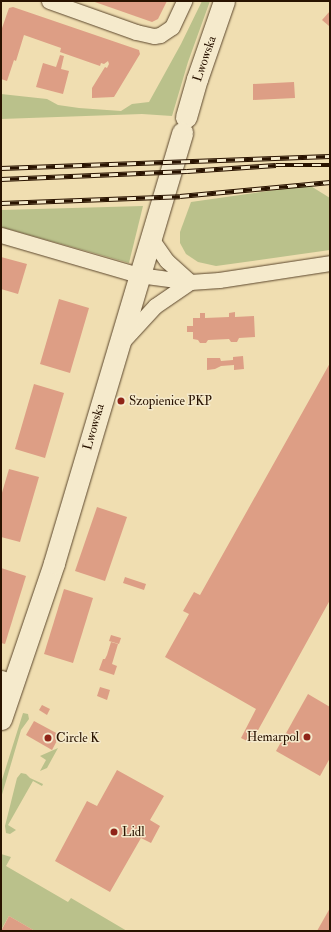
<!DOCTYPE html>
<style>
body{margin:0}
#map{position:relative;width:331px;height:932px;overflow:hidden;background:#f0deb1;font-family:"IM FELL Double Pica",serif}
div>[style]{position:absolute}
.green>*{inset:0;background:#bac18b}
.building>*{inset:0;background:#dd9e85}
.roads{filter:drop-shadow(0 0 1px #5b462c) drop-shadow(0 0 1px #5b462c)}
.street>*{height:15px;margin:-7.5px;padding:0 7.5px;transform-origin:7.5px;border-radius:7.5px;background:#f5eacc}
.secondary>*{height:21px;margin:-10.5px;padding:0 10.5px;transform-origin:10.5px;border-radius:10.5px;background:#f5eacc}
.rail>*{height:4.5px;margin-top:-2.25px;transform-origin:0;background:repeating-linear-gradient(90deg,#f5eacc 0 9px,#291300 0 18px);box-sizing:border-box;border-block:1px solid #291300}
.dots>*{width:11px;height:11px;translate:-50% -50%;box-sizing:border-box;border:2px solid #f5eacc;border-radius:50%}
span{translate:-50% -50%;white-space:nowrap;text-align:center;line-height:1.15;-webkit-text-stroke:3px #f5eacc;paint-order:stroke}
.street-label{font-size:13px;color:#291300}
.poi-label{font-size:13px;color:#291300}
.left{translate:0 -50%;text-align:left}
.right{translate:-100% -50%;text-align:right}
.frame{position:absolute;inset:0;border:2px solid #291300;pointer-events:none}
</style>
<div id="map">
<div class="green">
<i style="clip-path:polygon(202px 1px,210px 1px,188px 62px,172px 116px,142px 114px,1px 119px,1px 94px,47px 99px,58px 105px,79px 108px,121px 111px,132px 104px,149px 102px,181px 44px)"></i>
<i style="clip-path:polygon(309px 185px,330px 198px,330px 250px,216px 266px,198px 262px,186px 254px,180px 243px,180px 232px,191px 202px)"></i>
<i style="clip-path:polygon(143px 206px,129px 263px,1px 227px,1px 210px)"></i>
<i style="clip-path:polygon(23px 713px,28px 714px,29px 719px,21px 730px,1px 798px,1px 783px)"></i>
<i style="clip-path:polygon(58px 748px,47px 768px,40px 771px,46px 760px,40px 756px)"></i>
<i style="clip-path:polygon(21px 773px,26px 774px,30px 778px,43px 784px,42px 786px,33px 781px,8px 825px,16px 830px,10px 834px,6px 833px,5px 826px,17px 778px)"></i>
<i style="clip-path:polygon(1px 854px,11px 857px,6px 866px,68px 902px,71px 898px,127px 931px,35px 931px,9px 916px,1px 930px)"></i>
</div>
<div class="building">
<i style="clip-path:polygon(92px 1px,167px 1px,158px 19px,152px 22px)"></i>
<i style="clip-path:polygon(13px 7px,139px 50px,140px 54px,114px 97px,92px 98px,92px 88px,105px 67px,107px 68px,109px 64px,108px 61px,104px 64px,101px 63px,100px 66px,60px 52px,61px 48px,24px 35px,16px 61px,14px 60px,7px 81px,1px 79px,1px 31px,9px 8px)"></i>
<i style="clip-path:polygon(330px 11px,330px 25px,329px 26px,322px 20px)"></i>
<i style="clip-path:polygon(60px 55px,64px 56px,61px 69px,69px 71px,63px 94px,36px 87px,43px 63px,56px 67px)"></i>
<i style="clip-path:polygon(294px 82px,295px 98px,253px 100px,253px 84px)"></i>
<i style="clip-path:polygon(1px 257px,27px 264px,18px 294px,1px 289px)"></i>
<i style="clip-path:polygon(59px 299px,89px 308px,70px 373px,40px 364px)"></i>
<i style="clip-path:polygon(235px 312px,235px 317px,254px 316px,255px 337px,239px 338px,237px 342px,231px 342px,229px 339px,208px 340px,206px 343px,200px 343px,198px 340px,193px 339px,193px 332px,187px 332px,187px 326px,193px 326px,193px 318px,200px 318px,200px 313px,205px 313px,205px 318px,229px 317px,229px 313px)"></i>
<i style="clip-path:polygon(243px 356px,244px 369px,234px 370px,234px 365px,221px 366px,215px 369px,207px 370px,207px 358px,220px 358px,221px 361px,233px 360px,233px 357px)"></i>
<i style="clip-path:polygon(330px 363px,330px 600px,251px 743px,241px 738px,256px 709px,165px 657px,189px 614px,183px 611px,194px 592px,200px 595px)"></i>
<i style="clip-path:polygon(34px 384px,64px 393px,45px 458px,15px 449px)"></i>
<i style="clip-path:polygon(9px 469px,39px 477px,20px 542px,1px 537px,1px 496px)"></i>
<i style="clip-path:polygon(97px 507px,127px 517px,105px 581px,75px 571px)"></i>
<i style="clip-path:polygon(1px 568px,26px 576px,5px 644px,1px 643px)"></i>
<i style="clip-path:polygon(125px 577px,146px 584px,144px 590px,123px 583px)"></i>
<i style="clip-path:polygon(64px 589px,93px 598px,73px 663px,44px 654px)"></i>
<i style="clip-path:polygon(111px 635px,121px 638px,119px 644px,109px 641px)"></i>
<i style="clip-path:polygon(111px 642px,118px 644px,112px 664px,117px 666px,114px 675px,99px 670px,103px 659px,105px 659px,107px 655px)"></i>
<i style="clip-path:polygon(100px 687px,110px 690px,107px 700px,97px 696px)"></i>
<i style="clip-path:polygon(308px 694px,330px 707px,330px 758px,320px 776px,276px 751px)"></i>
<i style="clip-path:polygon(42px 705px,50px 709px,47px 715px,39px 710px)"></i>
<i style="clip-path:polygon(34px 721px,60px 735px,52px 750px,26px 735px)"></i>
<i style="clip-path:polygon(117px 770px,164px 796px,150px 820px,160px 826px,151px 843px,141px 838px,110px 892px,55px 861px,87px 801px,97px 806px)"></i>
<i style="clip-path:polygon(330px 908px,330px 931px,317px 931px)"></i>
<i style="clip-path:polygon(9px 916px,35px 931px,1px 931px)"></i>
</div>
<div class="roads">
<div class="street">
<i style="left:49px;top:1px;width:92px;rotate:19.6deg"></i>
<i style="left:136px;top:32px;width:18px;rotate:13deg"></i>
<i style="left:154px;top:36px;width:6px;rotate:-9deg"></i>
<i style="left:160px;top:35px;width:14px;rotate:-34deg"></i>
<i style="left:172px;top:27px;width:29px;rotate:-65deg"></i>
<i style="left:1px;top:235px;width:144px;rotate:16.2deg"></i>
<i style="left:139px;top:275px;width:51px;rotate:7.8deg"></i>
<i style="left:190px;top:282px;width:29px;rotate:-4deg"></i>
<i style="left:219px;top:280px;width:112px;rotate:-8.7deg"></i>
<i style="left:150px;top:237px;width:29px;rotate:55deg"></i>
<i style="left:167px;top:261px;width:31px;rotate:42deg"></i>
<i style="left:122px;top:342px;width:49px;rotate:-47.5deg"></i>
<i style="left:155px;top:306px;width:42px;rotate:-34.4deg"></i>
<i style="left:1px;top:678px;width:13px;rotate:18deg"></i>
</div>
<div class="secondary">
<i style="left:186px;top:117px;width:40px;rotate:-74deg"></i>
<i style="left:197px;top:79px;width:83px;rotate:-70.9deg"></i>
<i style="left:1px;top:719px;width:165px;rotate:-71.2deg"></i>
<i style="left:54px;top:563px;width:449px;rotate:-73.4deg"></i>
</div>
</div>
<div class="rail">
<i style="left:1px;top:168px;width:329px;rotate:-2.1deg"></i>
<i style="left:1px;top:179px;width:186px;rotate:-2.5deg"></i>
<i style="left:187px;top:171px;width:89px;rotate:-3.9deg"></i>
<i style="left:276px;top:165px;width:54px"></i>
<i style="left:1px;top:203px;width:179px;rotate:-2.2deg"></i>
<i style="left:180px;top:196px;width:151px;rotate:-5.3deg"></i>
</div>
<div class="dots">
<i style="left:121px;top:401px;background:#8f2418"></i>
<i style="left:307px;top:737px;background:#8f2418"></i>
<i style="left:48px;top:738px;background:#8f2418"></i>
<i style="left:114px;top:832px;background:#8f2418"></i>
</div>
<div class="street-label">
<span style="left:205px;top:59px;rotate:-71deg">Lwowska</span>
<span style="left:94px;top:427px;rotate:-74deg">Lwowska</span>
</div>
<div class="poi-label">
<span class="left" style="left:129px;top:401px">Szopienice PKP</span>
<span class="right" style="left:299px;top:737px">Hemarpol</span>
<span class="left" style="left:56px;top:738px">Circle K</span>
<span class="left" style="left:122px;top:832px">Lidl</span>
</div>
<div class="frame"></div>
</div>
